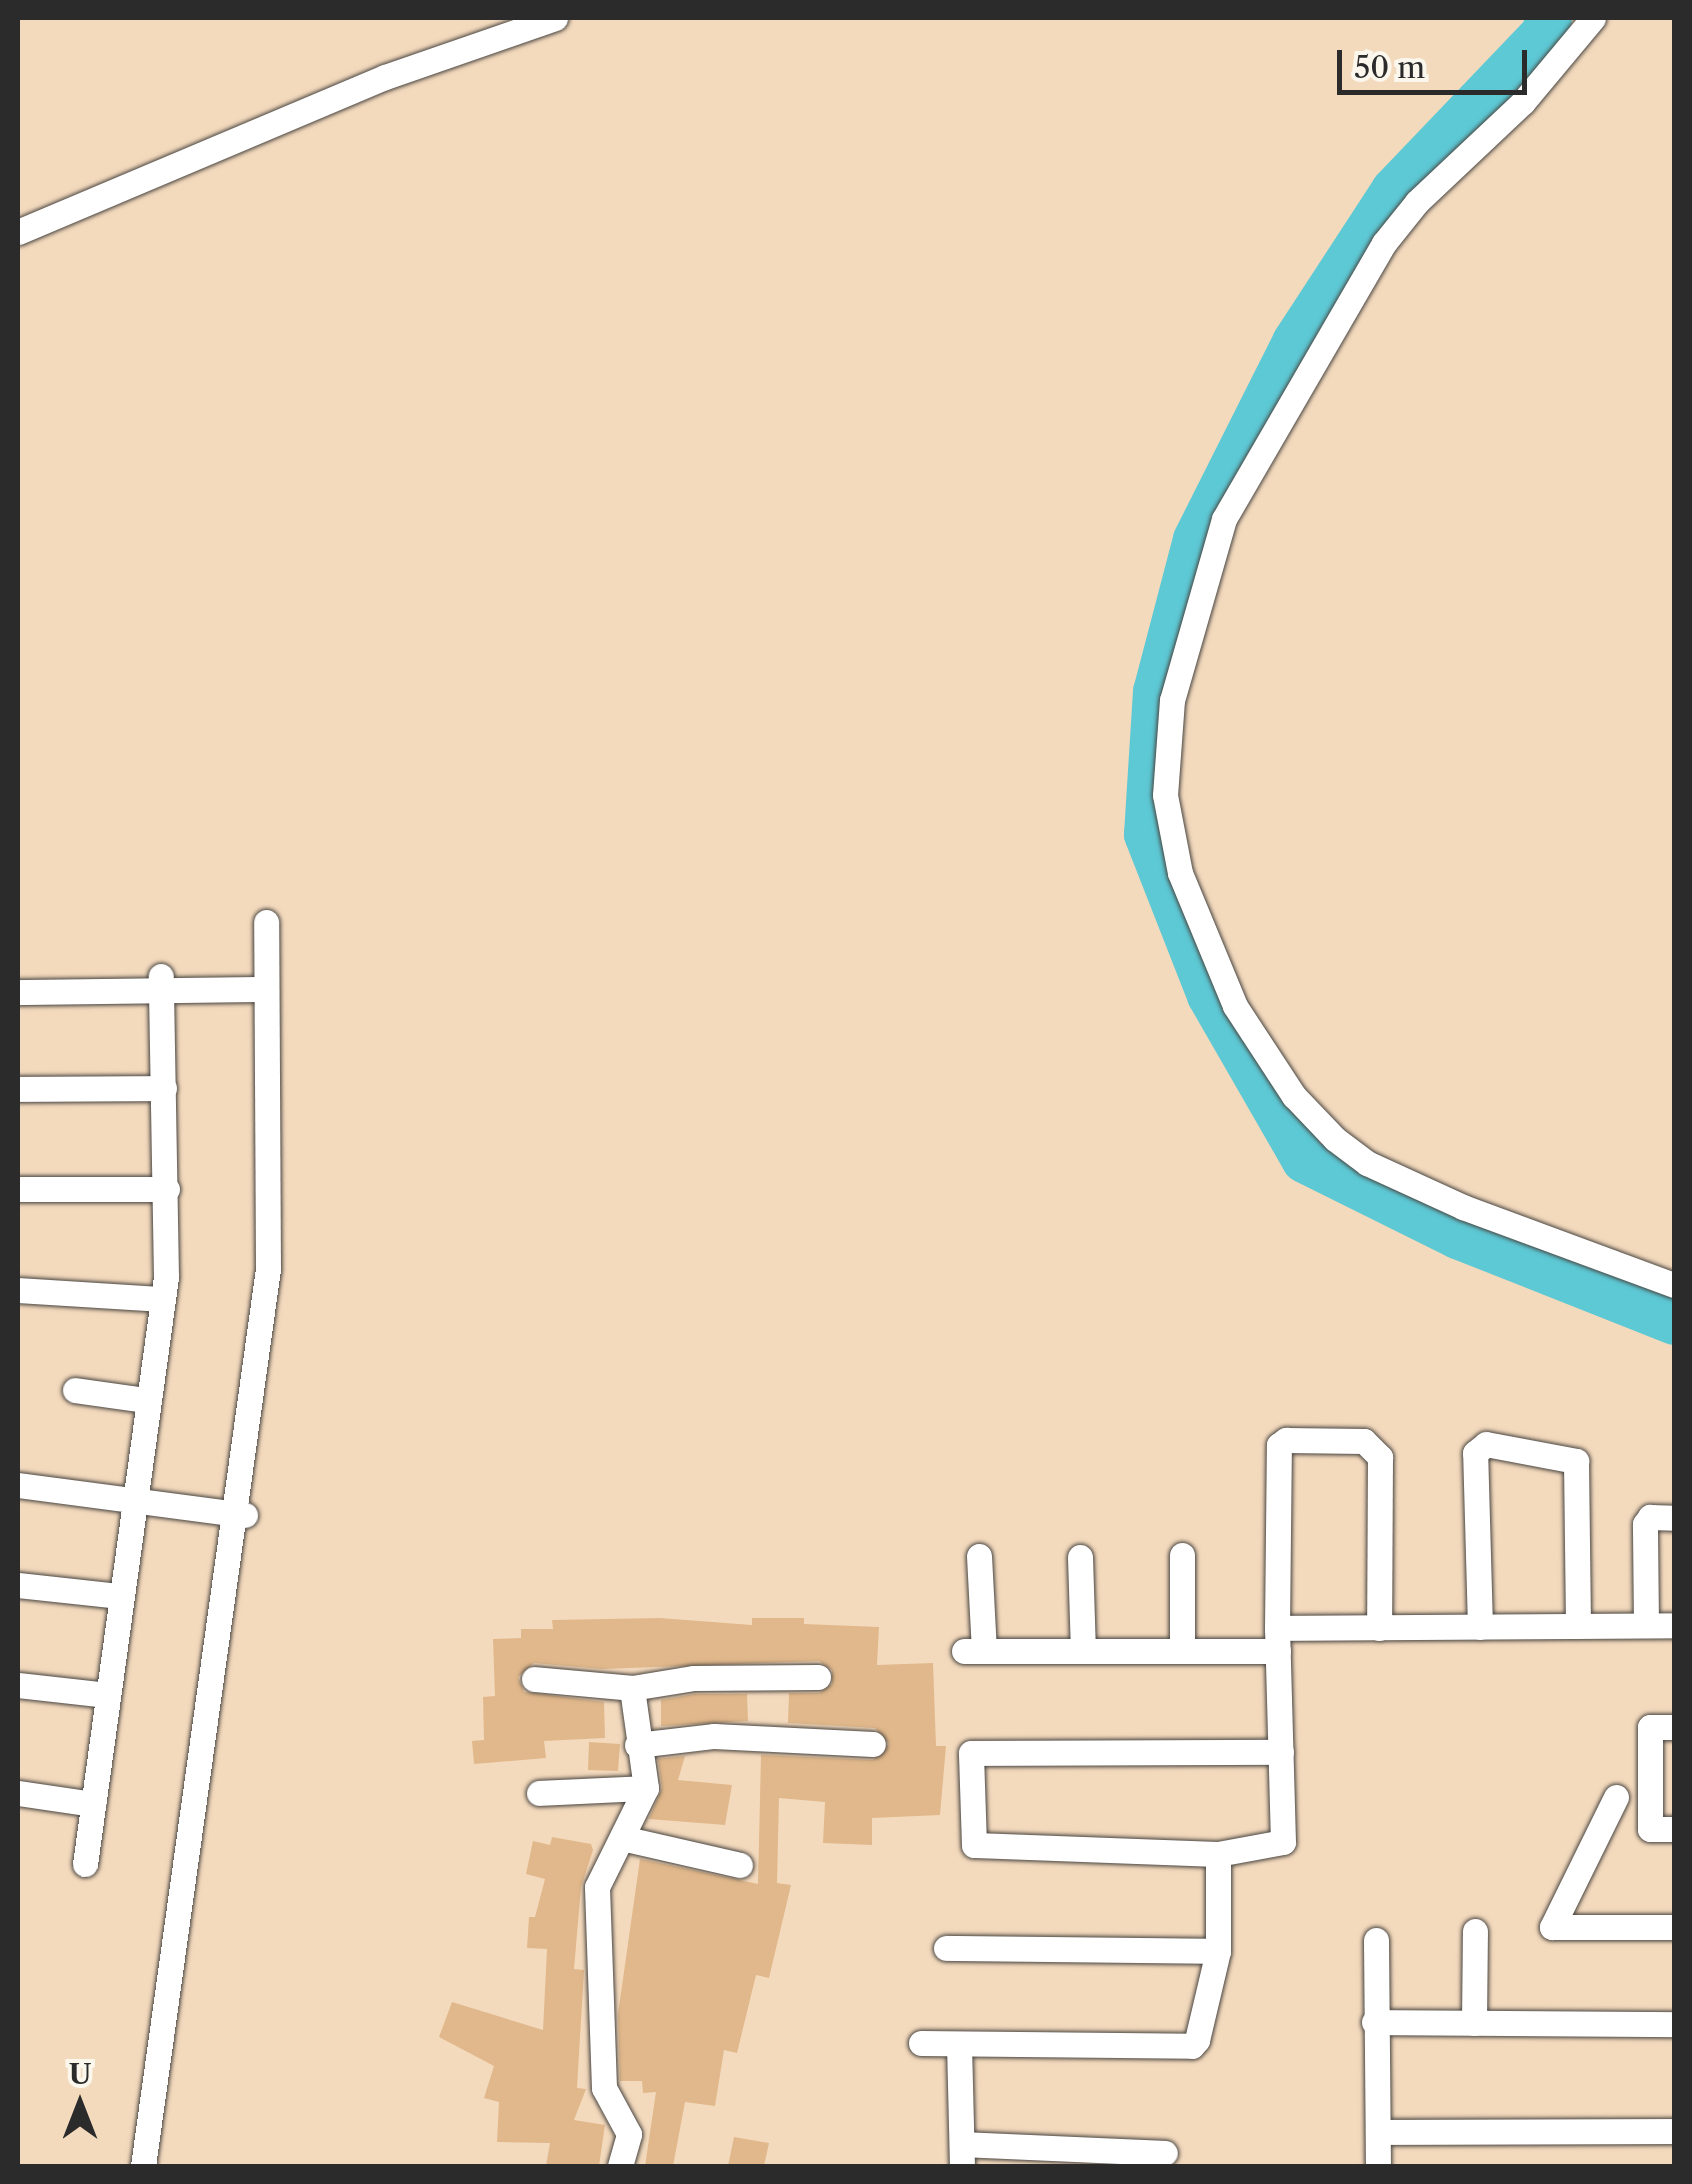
<!DOCTYPE html>
<style>
body{margin:0}
#map{position:relative;width:1692px;height:2184px;overflow:hidden;background:#f4dabd;font-family:"Libre Caslon Text",serif}
div>[style]{position:absolute}
.river>*{height:45px;margin:-22.5px;padding:0 22.5px;transform-origin:22.5px;border-radius:22.5px;background:#5dc9d5}
.building>*{inset:0;background:#e1b88b}
.roads{filter:drop-shadow(0 0 2px #494541) drop-shadow(0 0 2px #494541)}
.minor>*{height:25px;margin:-12.5px;padding:0 12.5px;transform-origin:12.5px;border-radius:12.5px;background:#fff}
span{translate:-50% -50%;white-space:nowrap;text-align:center;line-height:1.15;-webkit-text-stroke:8px #fbf7ec;paint-order:stroke}
.frame{position:absolute;inset:0;border:20px solid #2b2b2b;pointer-events:none}
.north{position:absolute;left:30px;top:2054px;width:100px;height:100px;-webkit-text-stroke:8px #fbf7ec;paint-order:stroke;rotate:0deg;font-size:28px;font-weight:700;line-height:40px;text-align:center;color:#2b2b2b}
.north::after{content:'';display:block;margin:auto;width:35px;height:45px;background:#2b2b2b;clip-path:polygon(50% 0,100% 100%,50% 72%,0 100%)}
.scale{position:absolute;left:1337px;top:50px;width:190px;height:45px;box-sizing:border-box;border:5px solid #2b2b2b;border-top:0;padding-left:12px;font-size:30px;line-height:35px;white-space:nowrap;color:#2b2b2b;-webkit-text-stroke:8px #fbf7ec;paint-order:stroke}
</style>
<div id="map">
<div class="river">
<i style="left:1549px;top:18px;width:17px;rotate:114deg"></i>
<i style="left:1542px;top:34px;width:216px;rotate:133.7deg"></i>
<i style="left:1393px;top:190px;width:181px;rotate:123.1deg"></i>
<i style="left:1294px;top:342px;width:220px;rotate:116.7deg"></i>
<i style="left:1195px;top:539px;width:157px;rotate:104.7deg"></i>
<i style="left:1155px;top:691px;width:143px;rotate:93.6deg"></i>
<i style="left:1146px;top:834px;width:173px;rotate:68.6deg"></i>
<i style="left:1209px;top:995px;width:190px;rotate:60.1deg"></i>
<i style="left:1304px;top:1160px;width:171px;rotate:26.4deg"></i>
<i style="left:1457px;top:1236px;width:233px;rotate:21.6deg"></i>
</div>
<div class="building">
<i style="clip-path:polygon(660px 1618px,752px 1625px,752px 1618px,804px 1618px,804px 1624px,879px 1627px,877px 1665px,933px 1663px,936px 1746px,946px 1746px,940px 1815px,872px 1818px,872px 1845px,823px 1843px,825px 1802px,779px 1798px,777px 1883px,791px 1885px,769px 1978px,756px 1975px,737px 2053px,724px 2050px,715px 2106px,685px 2102px,673px 2166px,645px 2166px,656px 2092px,643px 2093px,642px 2081px,620px 2081px,618px 2014px,640px 1859px,758px 1884px,761px 1755px,873px 1760px,889px 1744px,875px 1728px,788px 1723px,789px 1693px,819px 1693px,832px 1684px,832px 1670px,819px 1661px,602px 1669px,534px 1663px,518px 1677px,524px 1692px,604px 1702px,605px 1738px,544px 1741px,546px 1758px,474px 1764px,472px 1741px,484px 1740px,483px 1697px,495px 1696px,493px 1639px,521px 1638px,521px 1629px,553px 1629px,552px 1620px)"></i>
<i style="clip-path:polygon(695px 1694px,747px 1694px,748px 1721px,661px 1726px,661px 1700px)"></i>
<i style="clip-path:polygon(589px 1742px,620px 1744px,618px 1771px,588px 1770px)"></i>
<i style="clip-path:polygon(685px 1756px,678px 1780px,732px 1785px,725px 1825px,649px 1819px,662px 1788px,658px 1759px)"></i>
<i style="clip-path:polygon(552px 1837px,591px 1844px,593px 1850px,581px 1887px,574px 1969px,584px 1970px,577px 2088px,586px 2089px,574px 2120px,605px 2125px,599px 2166px,546px 2166px,550px 2143px,497px 2142px,499px 2102px,484px 2098px,494px 2066px,439px 2037px,452px 2002px,543px 2030px,547px 1949px,527px 1948px,529px 1917px,535px 1917px,545px 1879px,526px 1874px,533px 1841px,550px 1845px)"></i>
<i style="clip-path:polygon(734px 2137px,769px 2143px,764px 2166px,728px 2166px)"></i>
</div>
<div class="roads">
<div class="minor">
<i style="left:1593px;top:18px;width:109px;rotate:129.8deg"></i>
<i style="left:1523px;top:102px;width:146px;rotate:136.7deg"></i>
<i style="left:1417px;top:202px;width:53px;rotate:128.8deg"></i>
<i style="left:1384px;top:243px;width:319px;rotate:120.1deg"></i>
<i style="left:1224px;top:519px;width:188px;rotate:106deg"></i>
<i style="left:1172px;top:700px;width:95px;rotate:94.2deg"></i>
<i style="left:1165px;top:795px;width:79px;rotate:79.1deg"></i>
<i style="left:1180px;top:873px;width:144px;rotate:67.5deg"></i>
<i style="left:1235px;top:1006px;width:108px;rotate:56.8deg"></i>
<i style="left:1294px;top:1096px;width:59px;rotate:46.4deg"></i>
<i style="left:1335px;top:1139px;width:40px;rotate:37deg"></i>
<i style="left:1367px;top:1163px;width:106px;rotate:24.6deg"></i>
<i style="left:1463px;top:1207px;width:225px;rotate:20.3deg"></i>
<i style="left:18px;top:232px;width:398px;rotate:-22.9deg"></i>
<i style="left:385px;top:77px;width:180px;rotate:-19.1deg"></i>
<i style="left:18px;top:992px;width:247px;rotate:-0.7deg"></i>
<i style="left:18px;top:1089px;width:146px;rotate:-0.4deg"></i>
<i style="left:18px;top:1189px;width:149px"></i>
<i style="left:18px;top:1290px;width:145px;rotate:3.6deg"></i>
<i style="left:75px;top:1390px;width:72px;rotate:8deg"></i>
<i style="left:18px;top:1485px;width:229px;rotate:7.5deg"></i>
<i style="left:1182px;top:1555px;width:96px;rotate:90deg"></i>
<i style="left:979px;top:1556px;width:95px;rotate:87deg"></i>
<i style="left:1080px;top:1557px;width:94px;rotate:88.2deg"></i>
<i style="left:18px;top:1585px;width:103px;rotate:6.2deg"></i>
<i style="left:1646px;top:1625px;width:101px;rotate:-90.6deg"></i>
<i style="left:1645px;top:1524px;width:9px;rotate:-54deg"></i>
<i style="left:1650px;top:1517px;width:24px;rotate:2deg"></i>
<i style="left:1480px;top:1627px;width:174px;rotate:-91.6deg"></i>
<i style="left:1475px;top:1453px;width:14px;rotate:-39deg"></i>
<i style="left:1486px;top:1444px;width:92px;rotate:10.7deg"></i>
<i style="left:1576px;top:1461px;width:165px;rotate:89.3deg"></i>
<i style="left:1277px;top:1628px;width:397px;rotate:-0.4deg"></i>
<i style="left:964px;top:1651px;width:314px"></i>
<i style="left:534px;top:1679px;width:98px;rotate:5.2deg"></i>
<i style="left:18px;top:1685px;width:90px;rotate:6.4deg"></i>
<i style="left:1674px;top:1727px;width:24px;rotate:180deg"></i>
<i style="left:1650px;top:1727px;width:102px;rotate:90deg"></i>
<i style="left:1650px;top:1829px;width:24px"></i>
<i style="left:637px;top:1745px;width:78px;rotate:-6.7deg"></i>
<i style="left:714px;top:1736px;width:159px;rotate:2.9deg"></i>
<i style="left:18px;top:1793px;width:76px;rotate:8.3deg"></i>
<i style="left:539px;top:1793px;width:107px;rotate:-2.7deg"></i>
<i style="left:1616px;top:1797px;width:145px;rotate:116.2deg"></i>
<i style="left:1552px;top:1927px;width:122px"></i>
<i style="left:622px;top:1838px;width:121px;rotate:12.9deg"></i>
<i style="left:1218px;top:1854px;width:244px;rotate:-177.9deg"></i>
<i style="left:974px;top:1845px;width:92px;rotate:-91.9deg"></i>
<i style="left:971px;top:1753px;width:310px;rotate:-0.2deg"></i>
<i style="left:85px;top:1864px;width:593px;rotate:-82.14deg"></i>
<i style="left:166px;top:1277px;width:301px;rotate:-91deg"></i>
<i style="left:1376px;top:1940px;width:226px;rotate:89.5deg"></i>
<i style="left:946px;top:1948px;width:272px;rotate:0.6deg"></i>
<i style="left:1374px;top:2022px;width:300px;rotate:0.4deg"></i>
<i style="left:1474px;top:2023px;width:92px;rotate:-89.4deg"></i>
<i style="left:921px;top:2043px;width:271px;rotate:0.6deg"></i>
<i style="left:1192px;top:2046px;width:8px;rotate:-50deg"></i>
<i style="left:1197px;top:2040px;width:91px;rotate:-76.7deg"></i>
<i style="left:1218px;top:1951px;width:97px;rotate:-90deg"></i>
<i style="left:1218px;top:1854px;width:66px;rotate:-10.5deg"></i>
<i style="left:1283px;top:1842px;width:214px;rotate:-91.6deg"></i>
<i style="left:1277px;top:1628px;width:183px;rotate:-89.4deg"></i>
<i style="left:1279px;top:1445px;width:9px;rotate:-36deg"></i>
<i style="left:1286px;top:1440px;width:78px;rotate:0.7deg"></i>
<i style="left:1364px;top:1441px;width:23px;rotate:45deg"></i>
<i style="left:1380px;top:1457px;width:171px;rotate:90.3deg"></i>
<i style="left:959px;top:2044px;width:122px;rotate:88.6deg"></i>
<i style="left:1378px;top:2132px;width:296px;rotate:-0.2deg"></i>
<i style="left:962px;top:2144px;width:203px;rotate:2.5deg"></i>
<i style="left:143px;top:2166px;width:906px;rotate:-82.07deg"></i>
<i style="left:268px;top:1269px;width:347px;rotate:-90.3deg"></i>
<i style="left:620px;top:2166px;width:33px;rotate:-74deg"></i>
<i style="left:629px;top:2134px;width:52px;rotate:-118.5deg"></i>
<i style="left:604px;top:2088px;width:201px;rotate:-92deg"></i>
<i style="left:597px;top:1887px;width:110px;rotate:-63.7deg"></i>
<i style="left:646px;top:1788px;width:101px;rotate:-98deg"></i>
<i style="left:632px;top:1688px;width:63px;rotate:-9.2deg"></i>
<i style="left:694px;top:1678px;width:124px;rotate:-0.5deg"></i>
</div>
</div>
<div class="frame"></div>
<div class="north">U</div>
<div class="scale">50 m</div>
</div>
